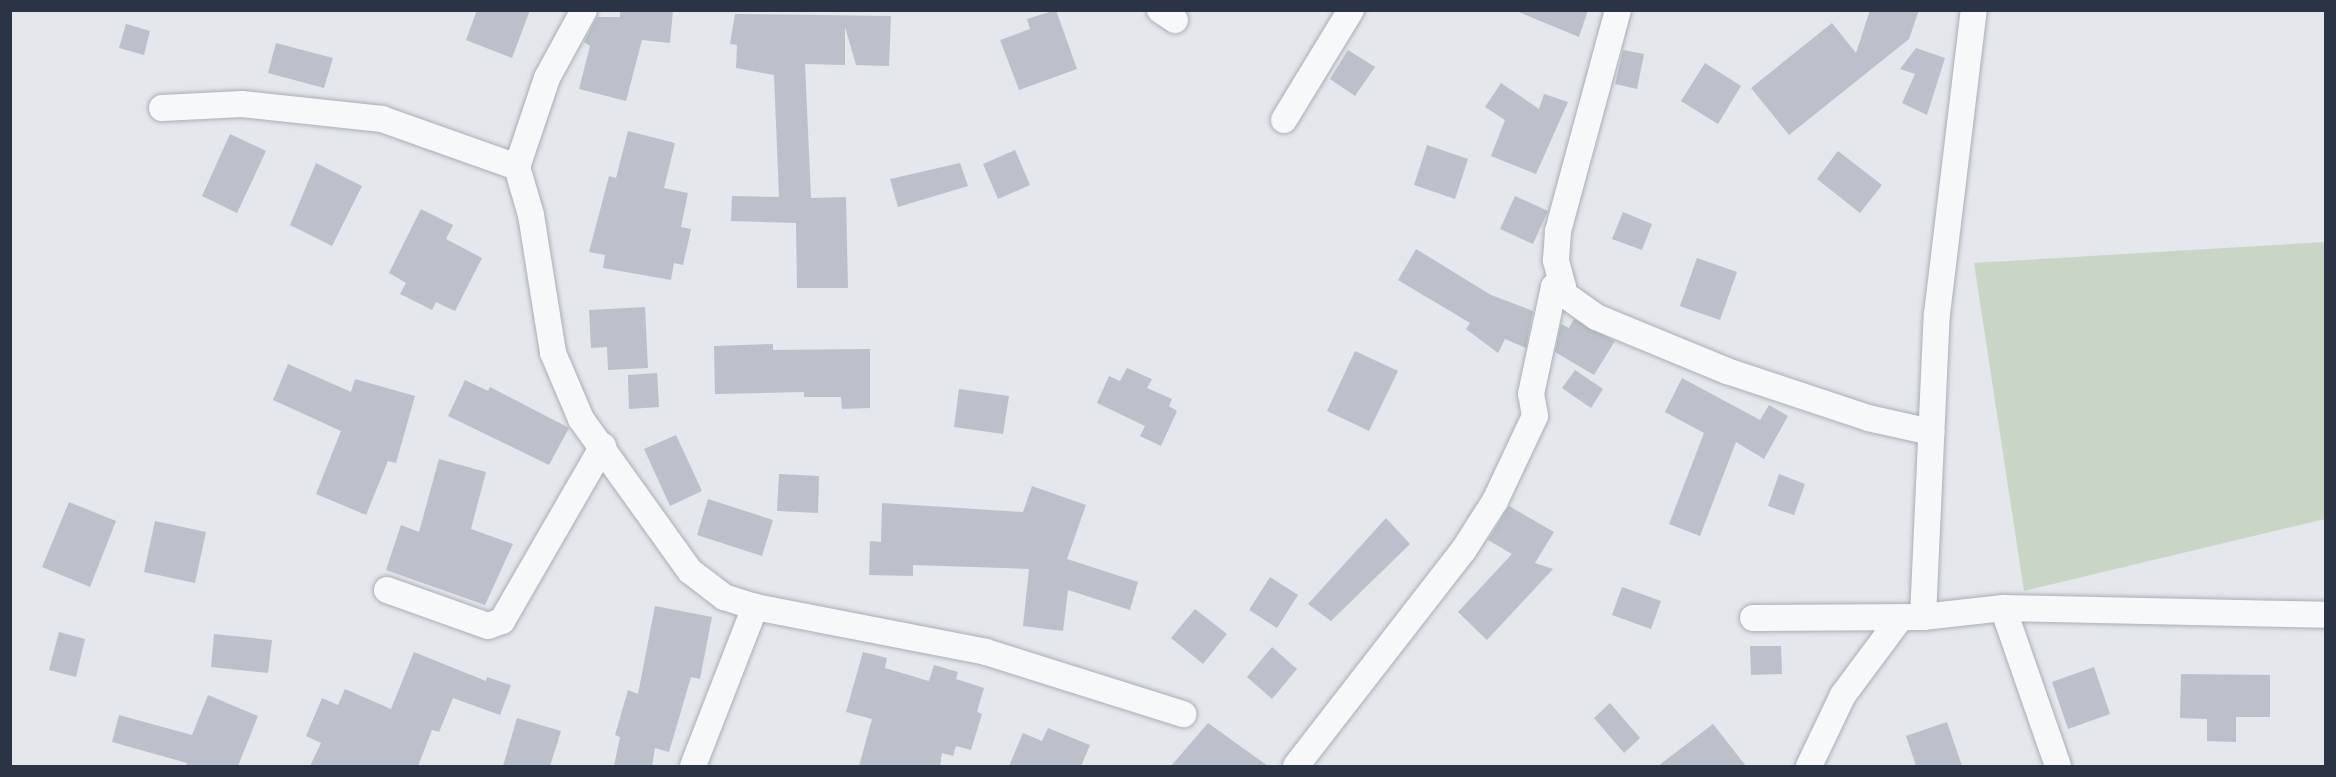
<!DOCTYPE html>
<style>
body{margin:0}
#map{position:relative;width:2336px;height:777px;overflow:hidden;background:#e4e7ec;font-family:Rubik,sans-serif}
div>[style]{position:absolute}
.green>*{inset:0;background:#c9d6c5}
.building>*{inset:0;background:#bbc0ca}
.roads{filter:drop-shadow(0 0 2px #a9aeb7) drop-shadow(0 0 2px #a9aeb7)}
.street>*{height:26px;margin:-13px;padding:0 13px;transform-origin:13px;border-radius:13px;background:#f7f8fa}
span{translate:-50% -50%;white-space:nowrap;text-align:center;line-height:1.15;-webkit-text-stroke:4.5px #f4f6f9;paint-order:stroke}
.frame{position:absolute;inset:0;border:12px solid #2b3445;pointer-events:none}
</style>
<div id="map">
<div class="green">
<i style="clip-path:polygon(2325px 242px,2325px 519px,2024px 591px,1974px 263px)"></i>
</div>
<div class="building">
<i style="clip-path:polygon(477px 10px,530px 10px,512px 58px,466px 40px)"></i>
<i style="clip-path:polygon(620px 10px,673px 10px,670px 43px,642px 40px,626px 101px,579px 89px,590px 46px,584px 42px,597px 17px,620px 17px)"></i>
<i style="clip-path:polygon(1056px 10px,1077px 69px,1019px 90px,1000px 40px,1030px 29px,1027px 19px)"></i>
<i style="clip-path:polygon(1514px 10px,1588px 10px,1579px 37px)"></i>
<i style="clip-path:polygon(1870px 10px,1919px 10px,1909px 39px,1789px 135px,1751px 88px,1832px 23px,1856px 53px)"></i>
<i style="clip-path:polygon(735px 14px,891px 16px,889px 66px,856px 65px,845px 27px,845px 65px,805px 64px,811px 198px,846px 197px,848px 288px,797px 288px,796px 223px,731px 221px,732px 196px,779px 197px,774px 75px,736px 68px,737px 45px,730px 44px)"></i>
<i style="clip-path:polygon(126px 24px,150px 31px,144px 55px,119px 48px)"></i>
<i style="clip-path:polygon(276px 43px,333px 58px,324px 88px,268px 73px)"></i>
<i style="clip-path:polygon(1916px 48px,1945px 58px,1927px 115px,1902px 103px,1915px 74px,1900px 69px)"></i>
<i style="clip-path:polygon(1348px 50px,1375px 67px,1355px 96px,1330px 79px)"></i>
<i style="clip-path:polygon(1623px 50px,1644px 54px,1637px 89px,1615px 84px)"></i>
<i style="clip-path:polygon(1705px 63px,1741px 86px,1718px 124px,1681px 101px)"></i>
<i style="clip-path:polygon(1501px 83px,1539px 109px,1544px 94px,1568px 102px,1536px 174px,1491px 156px,1505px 120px,1485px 107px)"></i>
<i style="clip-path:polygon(628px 131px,675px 143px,664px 188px,688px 193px,681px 227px,691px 229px,683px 265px,674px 263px,671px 280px,603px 268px,605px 255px,589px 252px,609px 176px,616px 178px)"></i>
<i style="clip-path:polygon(230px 134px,266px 151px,237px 213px,202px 196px)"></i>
<i style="clip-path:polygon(1427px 145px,1468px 159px,1455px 199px,1414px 185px)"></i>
<i style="clip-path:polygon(1015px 150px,1030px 185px,998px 199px,983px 164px)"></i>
<i style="clip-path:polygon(1838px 151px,1882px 185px,1860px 213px,1817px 179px)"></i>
<i style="clip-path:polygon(316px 163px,362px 186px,332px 246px,290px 225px)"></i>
<i style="clip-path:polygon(960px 163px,968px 186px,898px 207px,890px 179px)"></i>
<i style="clip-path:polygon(1515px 196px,1548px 211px,1533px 244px,1500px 229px)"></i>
<i style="clip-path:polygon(421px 209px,453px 225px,446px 239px,482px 258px,455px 311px,436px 302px,432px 310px,400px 294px,406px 283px,389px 273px)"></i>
<i style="clip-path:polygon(1623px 212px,1652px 224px,1642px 250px,1612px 239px)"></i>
<i style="clip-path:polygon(1416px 249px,1491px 295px,1533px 311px,1526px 348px,1505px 339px,1498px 353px,1466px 329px,1470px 323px,1398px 280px)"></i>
<i style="clip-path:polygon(1697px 258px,1737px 272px,1720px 320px,1680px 306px)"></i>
<i style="clip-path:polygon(645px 307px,648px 368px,608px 370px,607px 347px,591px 348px,589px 310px)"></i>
<i style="clip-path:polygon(1574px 319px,1615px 341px,1594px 375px,1555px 352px,1561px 324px,1569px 328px)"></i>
<i style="clip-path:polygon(773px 344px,773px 350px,870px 349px,870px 408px,842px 409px,841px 397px,804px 397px,804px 392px,715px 394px,714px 346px)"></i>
<i style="clip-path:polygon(1355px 351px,1398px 371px,1369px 431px,1327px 411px)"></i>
<i style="clip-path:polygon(288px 364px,351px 392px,355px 379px,415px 396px,396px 463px,388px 461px,366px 515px,316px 494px,341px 431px,273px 400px)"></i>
<i style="clip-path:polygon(1127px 368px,1152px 379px,1147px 388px,1172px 399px,1169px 406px,1177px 411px,1161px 446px,1140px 436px,1145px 426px,1097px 403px,1109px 376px,1120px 381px)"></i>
<i style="clip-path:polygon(1575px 370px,1603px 389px,1591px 408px,1562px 388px)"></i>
<i style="clip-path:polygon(657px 373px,659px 407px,629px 409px,628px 375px)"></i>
<i style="clip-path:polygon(1682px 378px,1760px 420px,1769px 405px,1788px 416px,1764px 459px,1736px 442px,1700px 536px,1669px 524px,1704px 433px,1665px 412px)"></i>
<i style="clip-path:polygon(465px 380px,488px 391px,490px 387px,569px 428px,549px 465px,448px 416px)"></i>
<i style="clip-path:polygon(959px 389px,1009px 396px,1003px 434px,954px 427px)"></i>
<i style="clip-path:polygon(676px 435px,702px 491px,670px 506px,644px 449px)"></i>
<i style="clip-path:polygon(439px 459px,486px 472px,471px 529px,513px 544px,485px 605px,386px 570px,401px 525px,419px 532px)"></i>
<i style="clip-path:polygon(779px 474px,819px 476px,818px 513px,777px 511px)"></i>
<i style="clip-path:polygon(1779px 474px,1805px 484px,1794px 515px,1768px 506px)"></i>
<i style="clip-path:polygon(1032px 486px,1086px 505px,1067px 559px,1138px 582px,1130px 610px,1068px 590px,1063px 631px,1023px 626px,1029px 569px,913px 565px,913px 576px,869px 575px,870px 541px,881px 542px,882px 503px,1023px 512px)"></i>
<i style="clip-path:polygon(708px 499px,773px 520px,762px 556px,697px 535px)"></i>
<i style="clip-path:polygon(69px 502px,116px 521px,90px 587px,42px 567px)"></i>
<i style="clip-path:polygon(1509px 506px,1554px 532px,1535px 563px,1553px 569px,1487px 640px,1458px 612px,1512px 554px,1488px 540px)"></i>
<i style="clip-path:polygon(1386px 518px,1410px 544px,1331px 621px,1308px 604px)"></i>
<i style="clip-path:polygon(155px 521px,206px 532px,195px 583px,144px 572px)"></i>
<i style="clip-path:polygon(1270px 577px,1298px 595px,1277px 628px,1249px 610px)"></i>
<i style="clip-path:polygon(1622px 587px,1661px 601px,1651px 629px,1612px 615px)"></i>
<i style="clip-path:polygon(655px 606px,712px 617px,700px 679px,691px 677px,669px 752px,655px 748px,652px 766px,614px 766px,620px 737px,615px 735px,628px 690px,638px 694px)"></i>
<i style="clip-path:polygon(1195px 609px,1227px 634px,1203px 664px,1171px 638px)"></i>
<i style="clip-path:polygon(59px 632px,85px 639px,76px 677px,49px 670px)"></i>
<i style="clip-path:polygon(214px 634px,272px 640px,268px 673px,211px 667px)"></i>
<i style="clip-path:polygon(1750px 646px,1781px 646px,1782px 674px,1751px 675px)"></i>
<i style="clip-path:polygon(1272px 647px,1297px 669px,1272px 699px,1247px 677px)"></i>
<i style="clip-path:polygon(414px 652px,486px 681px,487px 677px,511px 685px,500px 715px,453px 698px,439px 732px,432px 730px,418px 766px,310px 766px,321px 743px,306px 736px,322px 698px,338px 705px,345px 689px,391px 709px)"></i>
<i style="clip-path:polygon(863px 652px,887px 658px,885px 668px,929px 681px,934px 665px,958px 672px,956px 679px,984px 688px,977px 712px,982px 714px,971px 750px,956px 746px,953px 756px,942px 753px,940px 766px,859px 766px,872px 719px,846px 712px)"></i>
<i style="clip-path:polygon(2094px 667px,2110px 714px,2068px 729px,2052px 682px)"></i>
<i style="clip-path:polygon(2181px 674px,2270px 675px,2270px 717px,2236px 717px,2236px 742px,2207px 741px,2207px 719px,2180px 718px)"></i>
<i style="clip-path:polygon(208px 695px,258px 716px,238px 766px,186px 766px,187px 763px,112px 742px,119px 715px,192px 735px)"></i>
<i style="clip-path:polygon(1610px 703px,1640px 738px,1624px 753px,1594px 718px)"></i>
<i style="clip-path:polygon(517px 718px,561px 731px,550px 766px,503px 766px)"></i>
<i style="clip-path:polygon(1947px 722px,1962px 766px,1916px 766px,1906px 736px)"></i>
<i style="clip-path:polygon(1208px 723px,1268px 766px,1171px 766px)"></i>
<i style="clip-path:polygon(1713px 724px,1746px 766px,1658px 766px)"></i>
<i style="clip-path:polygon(1048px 728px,1090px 745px,1081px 766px,1009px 766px,1023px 733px,1042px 741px)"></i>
</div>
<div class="roads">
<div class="street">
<i style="left:584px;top:10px;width:77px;rotate:118.6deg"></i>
<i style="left:547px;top:78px;width:94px;rotate:108.6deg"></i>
<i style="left:517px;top:167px;width:50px;rotate:73.7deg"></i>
<i style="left:531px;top:215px;width:140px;rotate:80.9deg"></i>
<i style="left:553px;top:353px;width:72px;rotate:67deg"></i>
<i style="left:581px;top:419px;width:187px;rotate:54.4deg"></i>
<i style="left:690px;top:571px;width:43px;rotate:37.4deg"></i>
<i style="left:724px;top:597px;width:33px;rotate:18deg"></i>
<i style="left:755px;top:607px;width:235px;rotate:11deg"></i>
<i style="left:986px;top:652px;width:207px;rotate:17.5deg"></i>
<i style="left:1160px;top:10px;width:18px;rotate:34deg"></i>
<i style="left:162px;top:108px;width:80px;rotate:-2.9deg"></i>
<i style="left:242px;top:104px;width:141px;rotate:6.1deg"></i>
<i style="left:382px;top:119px;width:143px;rotate:19.6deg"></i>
<i style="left:1284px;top:120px;width:129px;rotate:-58.7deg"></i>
<i style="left:1554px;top:287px;width:52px;rotate:35.5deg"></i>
<i style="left:1596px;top:317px;width:142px;rotate:22.4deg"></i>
<i style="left:1727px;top:371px;width:149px;rotate:18.4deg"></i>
<i style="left:1868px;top:418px;width:65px;rotate:12.5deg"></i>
<i style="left:1554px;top:287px;width:9px"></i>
<i style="left:1563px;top:287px;width:28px;rotate:-105deg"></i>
<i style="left:1556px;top:260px;width:29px;rotate:-86deg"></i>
<i style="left:1558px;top:231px;width:229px;rotate:-74.8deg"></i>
<i style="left:387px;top:590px;width:107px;rotate:19.6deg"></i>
<i style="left:488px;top:626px;width:15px;rotate:-20deg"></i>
<i style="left:502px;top:621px;width:202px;rotate:-60deg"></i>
<i style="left:2003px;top:608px;width:167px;rotate:70.8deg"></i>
<i style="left:1923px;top:617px;width:303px;rotate:-87.4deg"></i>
<i style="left:1937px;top:314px;width:306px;rotate:-83.1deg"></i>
<i style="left:1753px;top:618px;width:170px;rotate:-0.3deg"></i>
<i style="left:1923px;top:617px;width:81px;rotate:-6.4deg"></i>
<i style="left:2003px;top:608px;width:323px;rotate:1.2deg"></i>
<i style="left:693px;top:766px;width:171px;rotate:-68.7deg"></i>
<i style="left:1296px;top:766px;width:272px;rotate:-52.2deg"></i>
<i style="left:1463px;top:551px;width:59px;rotate:-57.4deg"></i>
<i style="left:1495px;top:501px;width:94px;rotate:-64.8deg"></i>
<i style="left:1535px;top:416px;width:22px;rotate:-100deg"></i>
<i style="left:1531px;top:394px;width:109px;rotate:-77.9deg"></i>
<i style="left:1809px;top:766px;width:79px;rotate:-64.4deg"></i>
<i style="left:1843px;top:695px;width:97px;rotate:-53.4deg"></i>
</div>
</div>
<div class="frame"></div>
</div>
